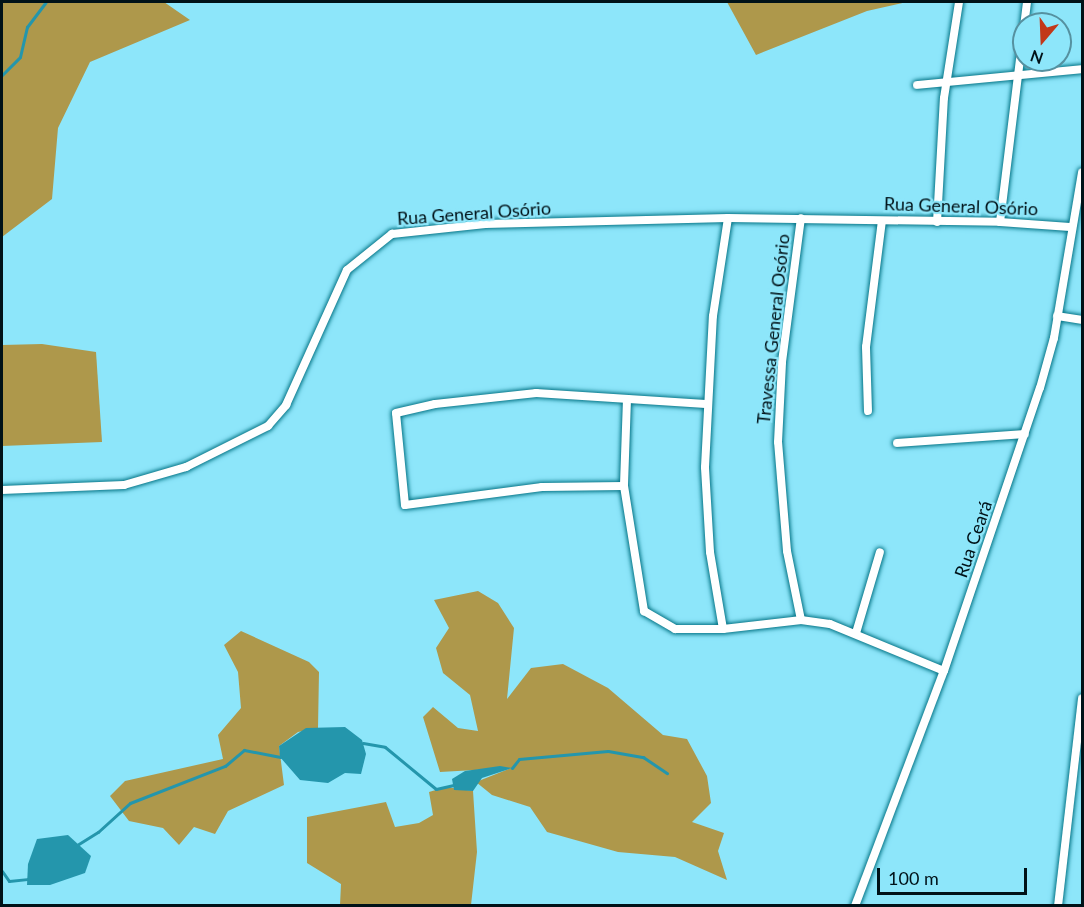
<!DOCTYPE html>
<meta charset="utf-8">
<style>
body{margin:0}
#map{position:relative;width:1084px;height:907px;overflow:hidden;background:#8de6fa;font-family:Lato,sans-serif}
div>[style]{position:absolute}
.forest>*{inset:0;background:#ae984b}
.water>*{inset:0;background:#2496ac}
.stream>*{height:3px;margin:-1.5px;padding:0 1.5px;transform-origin:1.5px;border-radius:1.5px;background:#2496ac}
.roads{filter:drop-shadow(0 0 2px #057587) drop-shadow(0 0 2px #057587)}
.minor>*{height:8px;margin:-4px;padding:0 4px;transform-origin:4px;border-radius:4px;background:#fff}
span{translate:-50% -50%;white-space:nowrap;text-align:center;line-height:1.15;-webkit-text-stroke:4.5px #8de6fa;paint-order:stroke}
.street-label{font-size:18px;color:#001218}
.frame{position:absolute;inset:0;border:3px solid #001218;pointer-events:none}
.north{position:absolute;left:1012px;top:12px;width:60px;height:60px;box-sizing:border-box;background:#8de6fa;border:2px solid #5591a0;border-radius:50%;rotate:199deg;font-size:16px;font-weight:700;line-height:24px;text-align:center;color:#001218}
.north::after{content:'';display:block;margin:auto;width:21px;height:27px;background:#c23819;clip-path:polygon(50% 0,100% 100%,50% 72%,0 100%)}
.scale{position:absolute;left:877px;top:868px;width:150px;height:27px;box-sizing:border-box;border:3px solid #001218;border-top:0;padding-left:8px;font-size:18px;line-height:21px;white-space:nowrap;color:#001218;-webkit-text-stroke:4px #8de6fa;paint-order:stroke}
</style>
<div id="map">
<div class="forest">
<i style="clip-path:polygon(2px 2px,164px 2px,190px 20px,90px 62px,58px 128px,52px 199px,2px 237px)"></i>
<i style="clip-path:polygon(727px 2px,907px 2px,867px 11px,756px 55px)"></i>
<i style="clip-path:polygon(42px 344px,96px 352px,102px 442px,2px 446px,2px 345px)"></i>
<i style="clip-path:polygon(478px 591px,498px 603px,514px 628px,507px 699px,531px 668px,563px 664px,608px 688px,663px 735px,687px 739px,707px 776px,711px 803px,692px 822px,724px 833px,718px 851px,727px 880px,675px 857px,618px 852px,547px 832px,530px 807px,492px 795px,476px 782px,511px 768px,440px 772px,423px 717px,433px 707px,458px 728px,478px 731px,470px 695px,443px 673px,436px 648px,449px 628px,434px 600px)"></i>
<i style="clip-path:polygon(241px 631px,309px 662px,319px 672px,318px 728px,298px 732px,279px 746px,284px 785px,228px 811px,215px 834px,194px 827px,179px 845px,163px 828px,129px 821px,110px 796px,125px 781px,223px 759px,218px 735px,241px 708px,238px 672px,224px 645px)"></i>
<i style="clip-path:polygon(446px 787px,473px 791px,477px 852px,471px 905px,340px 905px,341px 884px,307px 863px,307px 817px,386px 802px,395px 827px,419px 823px,433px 815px,429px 792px)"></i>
</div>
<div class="water">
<i style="clip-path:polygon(345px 727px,362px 740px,366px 754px,361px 774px,345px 773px,328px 783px,300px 780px,280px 757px,279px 746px,306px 728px)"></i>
<i style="clip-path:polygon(500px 766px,512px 768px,482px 778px,473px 791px,454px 790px,452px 779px,465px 771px)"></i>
<i style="clip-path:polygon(68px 835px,91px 856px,85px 873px,50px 885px,27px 885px,28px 864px,37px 839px)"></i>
</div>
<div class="stream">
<i style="left:2px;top:75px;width:25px;rotate:-45deg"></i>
<i style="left:20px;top:57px;width:31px;rotate:-77deg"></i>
<i style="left:27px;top:27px;width:31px;rotate:-53deg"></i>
<i style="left:363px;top:743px;width:22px;rotate:10deg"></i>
<i style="left:385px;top:747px;width:66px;rotate:39.5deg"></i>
<i style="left:436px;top:789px;width:18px;rotate:-13deg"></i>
<i style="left:512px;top:768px;width:11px;rotate:-52deg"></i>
<i style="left:519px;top:759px;width:89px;rotate:-5.1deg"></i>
<i style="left:608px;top:751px;width:36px;rotate:10deg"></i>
<i style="left:643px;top:757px;width:29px;rotate:34deg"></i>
<i style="left:77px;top:845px;width:25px;rotate:-32deg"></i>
<i style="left:98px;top:832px;width:43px;rotate:-42.2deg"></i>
<i style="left:130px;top:803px;width:102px;rotate:-21.3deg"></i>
<i style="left:225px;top:766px;width:25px;rotate:-40deg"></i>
<i style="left:244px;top:750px;width:37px;rotate:11deg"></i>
<i style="left:2px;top:871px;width:12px;rotate:55deg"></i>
<i style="left:9px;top:881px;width:18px;rotate:-6deg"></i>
</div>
<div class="roads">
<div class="minor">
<i style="left:917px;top:85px;width:166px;rotate:-5.5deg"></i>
<i style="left:937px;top:222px;width:124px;rotate:-86.8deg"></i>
<i style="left:944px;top:98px;width:97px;rotate:-81.1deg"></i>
<i style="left:1000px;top:222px;width:222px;rotate:-83deg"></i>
<i style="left:1057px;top:316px;width:25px;rotate:9deg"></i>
<i style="left:627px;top:399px;width:87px;rotate:92deg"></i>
<i style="left:624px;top:486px;width:127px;rotate:80.9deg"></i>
<i style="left:644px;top:611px;width:36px;rotate:30deg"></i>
<i style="left:675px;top:629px;width:48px"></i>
<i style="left:723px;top:629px;width:79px;rotate:-6.6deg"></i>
<i style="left:801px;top:620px;width:29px;rotate:8deg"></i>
<i style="left:830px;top:624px;width:123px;rotate:22.4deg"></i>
<i style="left:868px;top:411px;width:64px;rotate:-91.8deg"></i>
<i style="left:866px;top:347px;width:127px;rotate:-82.8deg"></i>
<i style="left:897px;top:443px;width:128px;rotate:-4deg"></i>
<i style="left:624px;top:486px;width:82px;rotate:179.3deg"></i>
<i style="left:542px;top:487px;width:138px;rotate:172.5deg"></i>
<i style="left:405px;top:505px;width:92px;rotate:-95.6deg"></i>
<i style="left:396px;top:413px;width:40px;rotate:-13deg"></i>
<i style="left:435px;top:404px;width:102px;rotate:-6.2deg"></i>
<i style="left:536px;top:393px;width:170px;rotate:3.7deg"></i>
<i style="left:2px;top:490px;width:122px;rotate:-2.3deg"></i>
<i style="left:124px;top:485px;width:65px;rotate:-16.2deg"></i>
<i style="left:186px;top:467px;width:92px;rotate:-26.6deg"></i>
<i style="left:268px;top:426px;width:28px;rotate:-49deg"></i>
<i style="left:286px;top:405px;width:148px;rotate:-65.7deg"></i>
<i style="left:347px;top:270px;width:58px;rotate:-38.7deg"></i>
<i style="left:392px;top:234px;width:94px;rotate:-6.1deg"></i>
<i style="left:485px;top:224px;width:243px;rotate:-1.4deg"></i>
<i style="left:728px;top:218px;width:272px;rotate:0.8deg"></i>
<i style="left:1000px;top:222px;width:70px;rotate:4.1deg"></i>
<i style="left:801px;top:620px;width:70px;rotate:-101.5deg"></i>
<i style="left:787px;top:551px;width:109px;rotate:-94.7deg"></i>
<i style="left:778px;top:442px;width:80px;rotate:-87.1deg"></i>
<i style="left:782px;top:362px;width:145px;rotate:-82.5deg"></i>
<i style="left:723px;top:629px;width:78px;rotate:-99.6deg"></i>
<i style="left:710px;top:552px;width:85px;rotate:-93.4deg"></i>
<i style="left:705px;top:467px;width:151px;rotate:-87deg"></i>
<i style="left:713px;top:316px;width:99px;rotate:-81.3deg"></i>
<i style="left:856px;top:633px;width:84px;rotate:-73.5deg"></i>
<i style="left:855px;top:906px;width:251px;rotate:-69.3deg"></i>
<i style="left:944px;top:671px;width:299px;rotate:-71.3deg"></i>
<i style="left:1040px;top:388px;width:52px;rotate:-74.4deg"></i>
<i style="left:1054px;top:338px;width:168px;rotate:-80.4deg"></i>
<i style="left:1058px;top:906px;width:209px;rotate:-83.4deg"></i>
</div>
</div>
<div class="street-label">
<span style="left:961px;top:206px;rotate:2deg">Rua General Osório</span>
<span style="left:474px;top:213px;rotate:-4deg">Rua General Osório</span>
<span style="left:773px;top:329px;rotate:-84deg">Travessa General Osório</span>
<span style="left:973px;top:539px;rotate:-71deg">Rua Ceará</span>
</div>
<div class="frame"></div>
<div class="north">N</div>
<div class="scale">100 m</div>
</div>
